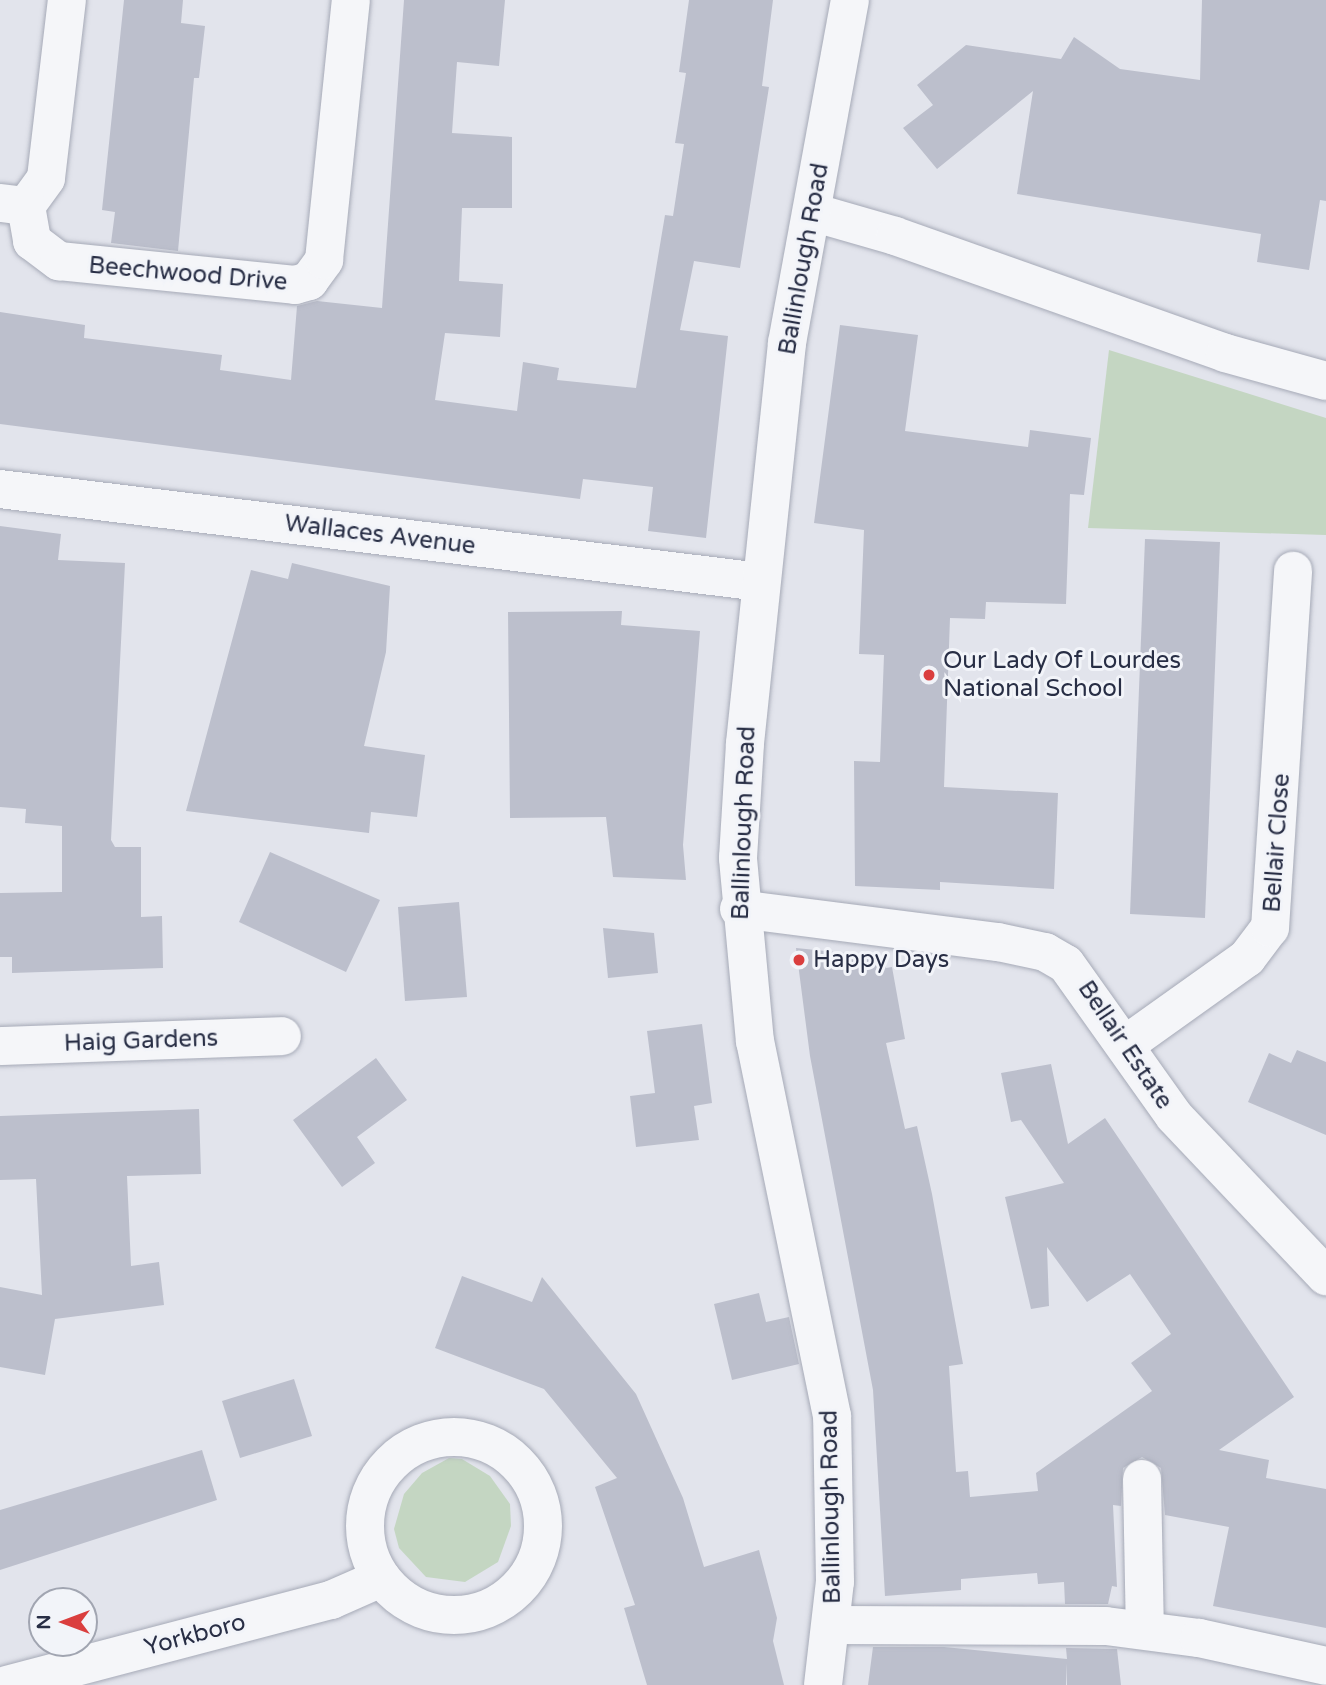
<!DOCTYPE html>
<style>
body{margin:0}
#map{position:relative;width:1326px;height:1685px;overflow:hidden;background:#e2e4ec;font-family:"Varela Round",sans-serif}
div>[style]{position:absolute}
.green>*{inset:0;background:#c4d6c2}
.building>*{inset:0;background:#bcbfcc}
.roads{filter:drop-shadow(0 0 2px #a6aab7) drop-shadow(0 0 2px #a6aab7)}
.minor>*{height:38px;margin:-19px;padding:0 19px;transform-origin:19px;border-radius:19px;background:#f5f6f9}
.minor>.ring{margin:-19px;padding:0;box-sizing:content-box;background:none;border:38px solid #f5f6f9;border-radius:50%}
.dots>*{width:19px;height:19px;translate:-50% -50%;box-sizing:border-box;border:4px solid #f2f4f9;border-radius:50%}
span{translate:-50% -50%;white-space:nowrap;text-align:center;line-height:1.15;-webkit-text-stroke:6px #f2f4f9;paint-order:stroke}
.street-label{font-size:24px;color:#282e45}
.poi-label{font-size:24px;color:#282e45}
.left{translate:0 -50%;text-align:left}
.north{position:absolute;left:28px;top:1587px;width:70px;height:70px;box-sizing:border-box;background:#f2f4f9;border:2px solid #a1a5b1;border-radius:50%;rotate:270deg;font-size:19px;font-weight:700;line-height:28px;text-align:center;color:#282e45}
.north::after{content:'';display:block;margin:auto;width:24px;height:32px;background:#da3e3e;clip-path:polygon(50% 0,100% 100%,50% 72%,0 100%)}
</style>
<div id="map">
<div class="green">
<i style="clip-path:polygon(1109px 350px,1326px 418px,1326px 535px,1088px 528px)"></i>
<i style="clip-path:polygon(449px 1458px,462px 1459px,490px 1476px,510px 1504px,511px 1526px,498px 1562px,465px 1582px,426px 1577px,399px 1548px,394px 1529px,404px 1494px,422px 1473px)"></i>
</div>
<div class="building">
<i style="clip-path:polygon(124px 0,183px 0,181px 23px,205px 26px,199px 78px,194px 78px,178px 251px,111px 243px,115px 212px,102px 210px)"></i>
<i style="clip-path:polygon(404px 0,505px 0,499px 66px,457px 62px,452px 133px,512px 137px,512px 208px,462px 208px,459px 281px,503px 284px,500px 337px,445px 333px,435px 400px,517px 411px,523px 362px,559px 368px,557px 380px,636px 388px,665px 215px,673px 216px,684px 144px,675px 143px,686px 73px,679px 72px,689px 0,773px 0,762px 86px,769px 87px,740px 268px,694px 261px,680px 330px,728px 336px,706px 538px,648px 531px,653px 487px,583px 479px,580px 499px,0 424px,0 312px,85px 325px,84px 338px,222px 355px,220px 370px,291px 380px,297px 306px,317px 301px,382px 308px)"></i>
<i style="clip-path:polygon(1202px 0,1326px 0,1326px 201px,1320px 200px,1309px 270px,1257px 262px,1261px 234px,1017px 194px,1033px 91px,937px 169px,903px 128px,933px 105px,917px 85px,966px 45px,1061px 59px,1074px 37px,1120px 69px,1200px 80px)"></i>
<i style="clip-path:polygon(840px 325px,918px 335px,905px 431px,1028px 447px,1030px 430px,1091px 438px,1084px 495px,1070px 494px,1066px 604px,986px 602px,985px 619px,950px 618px,944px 787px,1058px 793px,1054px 889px,940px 882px,940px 890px,855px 886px,854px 761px,880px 762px,884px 655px,859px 654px,864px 530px,814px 523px)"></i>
<i style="clip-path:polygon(0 526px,61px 534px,58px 560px,125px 563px,111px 840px,115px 847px,141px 847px,141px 917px,162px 916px,163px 968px,12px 973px,12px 957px,0 957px,0 893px,62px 892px,62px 826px,25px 823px,26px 809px,0 807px)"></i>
<i style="clip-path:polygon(1145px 539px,1220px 542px,1205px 918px,1130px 914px)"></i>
<i style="clip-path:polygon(292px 563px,390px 586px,386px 652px,364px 746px,425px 755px,417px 817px,371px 812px,369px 833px,186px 811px,251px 570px,288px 579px)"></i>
<i style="clip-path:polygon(622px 611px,621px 625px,700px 631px,683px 845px,686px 880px,613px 877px,606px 817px,510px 818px,508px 612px)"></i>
<i style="clip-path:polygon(270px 852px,380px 900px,346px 972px,239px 922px)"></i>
<i style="clip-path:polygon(459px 902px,467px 997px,405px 1001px,398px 907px)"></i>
<i style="clip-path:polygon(603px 928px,654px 933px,658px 973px,608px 978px)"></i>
<i style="clip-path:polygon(796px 948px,885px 957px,886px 968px,892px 967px,905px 1039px,886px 1043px,905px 1129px,917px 1126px,932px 1194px,963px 1364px,949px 1366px,956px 1472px,968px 1471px,970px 1497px,1038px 1491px,1036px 1473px,1152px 1391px,1131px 1363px,1171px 1334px,1130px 1274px,1087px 1302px,1047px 1247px,1049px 1306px,1031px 1309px,1005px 1197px,1064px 1183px,1021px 1120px,1011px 1122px,1001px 1073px,1051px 1064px,1068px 1144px,1105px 1118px,1294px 1397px,1219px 1450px,1269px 1460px,1266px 1478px,1326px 1489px,1326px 1628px,1213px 1606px,1229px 1527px,1165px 1515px,1161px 1468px,1142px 1457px,1123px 1468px,1121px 1506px,1113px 1505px,1117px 1587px,1112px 1586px,1108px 1604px,1065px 1604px,1064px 1582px,1038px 1584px,1037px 1573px,961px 1579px,961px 1590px,885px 1596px,873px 1390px,810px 1056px)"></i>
<i style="clip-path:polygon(702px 1024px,712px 1103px,694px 1106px,699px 1140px,636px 1147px,630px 1096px,655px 1093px,647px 1031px)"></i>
<i style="clip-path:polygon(1297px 1050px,1326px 1062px,1326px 1135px,1248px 1102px,1269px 1053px,1291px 1063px)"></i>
<i style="clip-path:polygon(376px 1058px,407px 1100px,357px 1137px,375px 1163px,342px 1187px,293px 1120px)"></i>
<i style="clip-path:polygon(199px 1109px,201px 1174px,127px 1176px,131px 1266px,159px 1262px,164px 1305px,55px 1319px,45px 1375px,0 1367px,0 1287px,42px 1295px,36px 1179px,0 1180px,0 1116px)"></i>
<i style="clip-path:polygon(462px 1276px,532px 1302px,542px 1277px,636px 1394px,683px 1498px,704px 1567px,759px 1550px,777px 1618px,773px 1641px,784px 1685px,647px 1685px,624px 1608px,635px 1605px,595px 1487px,617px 1478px,544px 1389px,435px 1348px)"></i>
<i style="clip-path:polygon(759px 1293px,766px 1322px,789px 1317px,799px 1364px,732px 1380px,714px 1304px)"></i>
<i style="clip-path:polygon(294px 1379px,312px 1436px,240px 1458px,222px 1401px)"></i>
<i style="clip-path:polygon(202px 1450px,217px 1500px,0 1570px,0 1510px)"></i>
<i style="clip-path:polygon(873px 1647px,944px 1647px,1067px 1659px,1066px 1648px,1117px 1649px,1121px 1685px,1067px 1685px,1067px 1663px,1066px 1685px,868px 1685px)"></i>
</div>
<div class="roads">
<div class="minor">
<i style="left:1px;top:203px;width:25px;rotate:7deg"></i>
<i style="left:26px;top:206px;width:34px;rotate:-54deg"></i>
<i style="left:46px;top:178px;width:179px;rotate:-83.3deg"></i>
<i style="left:26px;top:206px;width:36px;rotate:80deg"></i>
<i style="left:32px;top:241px;width:34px;rotate:37deg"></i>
<i style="left:59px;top:261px;width:237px;rotate:5.8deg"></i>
<i style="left:295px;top:285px;width:15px;rotate:-16deg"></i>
<i style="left:309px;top:281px;width:26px;rotate:-54deg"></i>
<i style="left:324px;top:260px;width:261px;rotate:-84.1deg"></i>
<i style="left:812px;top:212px;width:86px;rotate:16.1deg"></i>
<i style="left:895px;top:236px;width:350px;rotate:19.5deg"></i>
<i style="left:1225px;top:353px;width:105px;rotate:15.5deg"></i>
<i style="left:0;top:489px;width:767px;rotate:6.97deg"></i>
<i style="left:739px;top:909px;width:261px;rotate:7.3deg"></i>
<i style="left:998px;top:942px;width:48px;rotate:12deg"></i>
<i style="left:1045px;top:952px;width:24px;rotate:30deg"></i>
<i style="left:1066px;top:964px;width:186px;rotate:54.6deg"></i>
<i style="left:1174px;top:1116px;width:221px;rotate:46.5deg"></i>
<i style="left:1125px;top:1045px;width:150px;rotate:-35.5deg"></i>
<i style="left:1247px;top:958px;width:38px;rotate:-53deg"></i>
<i style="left:1270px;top:928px;width:358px;rotate:-86.3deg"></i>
<i style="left:0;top:1046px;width:282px;rotate:-2deg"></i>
<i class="ring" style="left:365px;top:1437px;width:140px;height:140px"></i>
<i style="left:1142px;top:1479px;width:151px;rotate:88.9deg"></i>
<i style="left:832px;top:1625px;width:274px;rotate:0.2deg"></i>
<i style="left:1106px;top:1626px;width:94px;rotate:7.4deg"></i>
<i style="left:1199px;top:1638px;width:130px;rotate:12.4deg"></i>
<i style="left:7px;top:1685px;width:335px;rotate:-14.7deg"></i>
<i style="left:331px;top:1600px;width:55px;rotate:-23.7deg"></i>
<i style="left:823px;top:1685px;width:104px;rotate:-83.4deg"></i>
<i style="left:835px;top:1582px;width:166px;rotate:-91deg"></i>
<i style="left:832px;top:1416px;width:382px;rotate:-101.6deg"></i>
<i style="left:755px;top:1042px;width:185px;rotate:-95.3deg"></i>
<i style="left:738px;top:858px;width:115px;rotate:-86.5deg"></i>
<i style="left:745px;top:743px;width:402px;rotate:-84deg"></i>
<i style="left:787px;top:343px;width:349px;rotate:-79.6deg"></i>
</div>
</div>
<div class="dots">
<i style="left:929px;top:675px;background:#da3e3e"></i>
<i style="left:799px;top:960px;background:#da3e3e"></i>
</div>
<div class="street-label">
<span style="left:804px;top:259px;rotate:-80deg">Ballinlough Road</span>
<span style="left:188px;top:274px;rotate:5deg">Beechwood Drive</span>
<span style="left:380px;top:535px;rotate:7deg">Wallaces Avenue</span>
<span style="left:744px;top:823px;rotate:-88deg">Ballinlough Road</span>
<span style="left:1277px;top:843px;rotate:-86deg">Bellair Close</span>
<span style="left:141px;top:1041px;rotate:-2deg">Haig Gardens</span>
<span style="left:1125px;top:1045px;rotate:56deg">Bellair Estate</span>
<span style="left:831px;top:1507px;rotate:-91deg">Ballinlough Road</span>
<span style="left:195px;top:1635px;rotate:-15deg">Yorkboro</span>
</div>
<div class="poi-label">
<span class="left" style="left:943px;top:675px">Our Lady Of Lourdes<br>National School</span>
<span class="left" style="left:813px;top:960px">Happy Days</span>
</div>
<div class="north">N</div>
</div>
